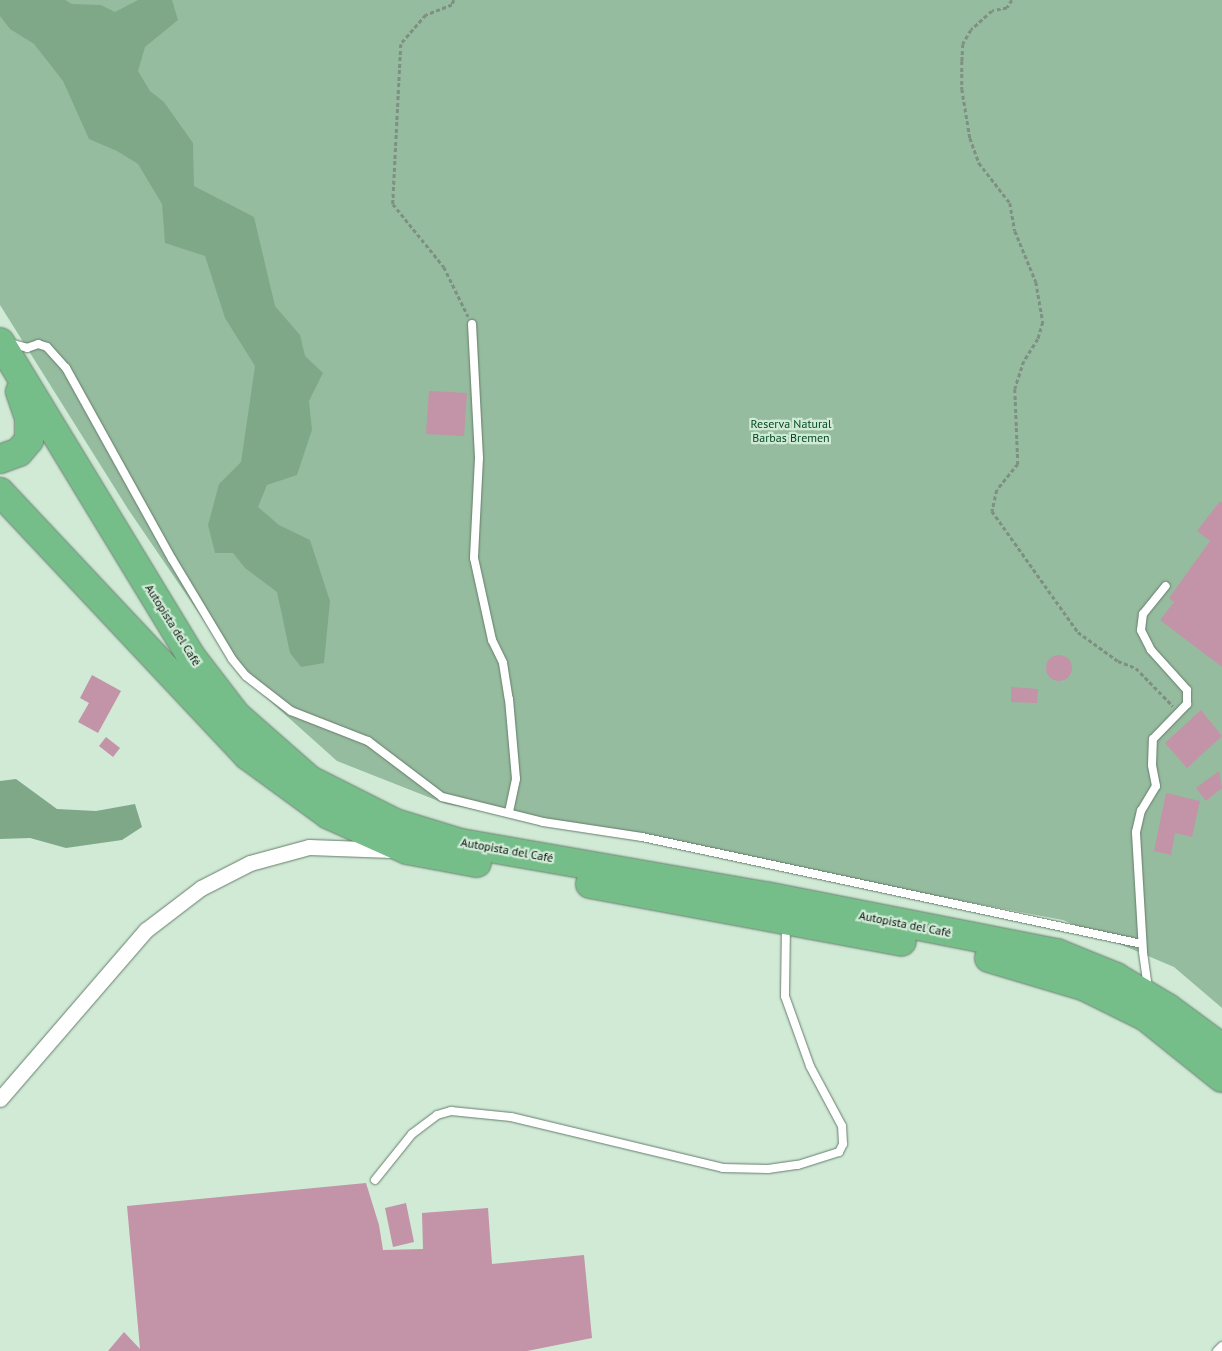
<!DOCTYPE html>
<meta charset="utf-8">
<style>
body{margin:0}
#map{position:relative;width:1222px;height:1351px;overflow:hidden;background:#d0ead6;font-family:"PT Sans",sans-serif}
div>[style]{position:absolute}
.green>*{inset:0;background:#96bc9f}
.forest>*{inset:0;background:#7fa889}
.building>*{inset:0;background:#c393a8}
.round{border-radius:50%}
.path>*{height:2.5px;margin-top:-1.25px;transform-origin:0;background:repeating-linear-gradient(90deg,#7d9082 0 4px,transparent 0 6.5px)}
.roads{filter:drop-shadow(0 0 1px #667d6b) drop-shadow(0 0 1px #667d6b)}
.lane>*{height:8px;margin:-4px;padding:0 4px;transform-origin:4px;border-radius:4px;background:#fff}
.street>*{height:15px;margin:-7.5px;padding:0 7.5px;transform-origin:7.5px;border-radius:7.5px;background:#fff}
.highway>*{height:28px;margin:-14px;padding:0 14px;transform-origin:14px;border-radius:14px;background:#75be89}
span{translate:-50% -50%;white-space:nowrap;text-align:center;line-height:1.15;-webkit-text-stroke:4.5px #d0ead6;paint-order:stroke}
.park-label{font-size:12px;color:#024b23}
.street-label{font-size:12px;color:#08110a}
</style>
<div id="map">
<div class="green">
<i style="clip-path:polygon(0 0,1222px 0,1222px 1008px,1174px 967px,1063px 920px,446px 804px,337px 761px,241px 675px,128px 509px,0 305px)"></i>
</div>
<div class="forest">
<i style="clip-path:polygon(0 0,65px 0,72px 4px,101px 5px,115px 12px,138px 0,172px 0,178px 20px,145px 47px,138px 71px,150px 91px,164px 102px,193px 143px,194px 186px,254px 217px,275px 306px,300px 335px,305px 356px,323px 373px,309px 401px,312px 430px,297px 475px,267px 485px,258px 507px,279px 525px,310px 540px,330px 601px,324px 663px,301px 667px,290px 653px,277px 592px,245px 568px,233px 553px,215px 553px,208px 525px,219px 484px,241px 462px,255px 366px,225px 318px,205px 256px,165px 243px,162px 204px,138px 164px,117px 151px,89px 139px,63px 81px,34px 44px,10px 29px,0 16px)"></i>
<i style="clip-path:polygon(16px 779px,57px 809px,96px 811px,135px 804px,142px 827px,122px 840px,66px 848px,30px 838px,0 839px,0 781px)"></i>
</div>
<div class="building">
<i style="clip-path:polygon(429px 391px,467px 393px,464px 436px,426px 434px)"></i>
<i style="clip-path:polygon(1220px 501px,1222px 503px,1222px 667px,1160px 620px,1174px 602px,1169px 598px,1210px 541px,1197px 531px)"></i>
<i class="round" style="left:1046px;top:655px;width:26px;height:26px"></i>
<i style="clip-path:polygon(92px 675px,121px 691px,98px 733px,78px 722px,89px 703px,80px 698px)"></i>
<i style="clip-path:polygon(1011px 687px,1038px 689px,1037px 703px,1011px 702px)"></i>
<i style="clip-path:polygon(1201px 710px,1222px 736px,1187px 768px,1165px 743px)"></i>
<i style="clip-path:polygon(106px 737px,120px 748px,113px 757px,99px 746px)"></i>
<i style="clip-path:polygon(1219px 771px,1222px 788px,1206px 801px,1196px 788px)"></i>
<i style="clip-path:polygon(1166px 793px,1200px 801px,1192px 837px,1175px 833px,1171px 855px,1154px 851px)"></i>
<i style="clip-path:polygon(366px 1183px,379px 1225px,383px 1250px,423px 1249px,422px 1213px,488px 1208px,492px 1264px,584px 1255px,592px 1338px,527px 1351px,108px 1351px,124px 1332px,140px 1349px,127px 1206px)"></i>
<i style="clip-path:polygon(406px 1203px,414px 1242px,393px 1247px,385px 1208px)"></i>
</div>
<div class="path">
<i style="left:454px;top:0;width:5px;rotate:112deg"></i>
<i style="left:452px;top:5px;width:28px;rotate:159deg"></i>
<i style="left:426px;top:15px;width:38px;rotate:131deg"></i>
<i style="left:401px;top:44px;width:160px;rotate:92.9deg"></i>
<i style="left:393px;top:204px;width:81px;rotate:51deg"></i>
<i style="left:444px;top:267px;width:55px;rotate:63.9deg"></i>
<i style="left:1012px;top:0;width:9px;rotate:122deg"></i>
<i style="left:1007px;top:8px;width:15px;rotate:169deg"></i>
<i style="left:992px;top:11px;width:28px;rotate:138deg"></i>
<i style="left:971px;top:30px;width:16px;rotate:120deg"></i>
<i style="left:963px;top:44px;width:17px;rotate:93deg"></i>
<i style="left:962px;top:61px;width:28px;rotate:90deg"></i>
<i style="left:962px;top:89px;width:50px;rotate:80.7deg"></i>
<i style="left:970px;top:138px;width:27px;rotate:70deg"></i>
<i style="left:979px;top:163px;width:51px;rotate:52.2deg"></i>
<i style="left:1010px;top:203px;width:28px;rotate:80deg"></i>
<i style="left:1015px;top:231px;width:55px;rotate:67.6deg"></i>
<i style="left:1036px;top:282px;width:41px;rotate:80.1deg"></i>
<i style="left:1043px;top:322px;width:18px;rotate:106deg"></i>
<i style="left:1038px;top:339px;width:26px;rotate:122deg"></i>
<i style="left:1024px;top:361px;width:29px;rotate:108deg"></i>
<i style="left:1015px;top:389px;width:75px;rotate:87.7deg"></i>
<i style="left:1018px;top:464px;width:33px;rotate:129deg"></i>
<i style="left:997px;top:490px;width:22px;rotate:103deg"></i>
<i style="left:992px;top:511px;width:148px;rotate:54.6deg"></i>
<i style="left:1078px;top:632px;width:49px;rotate:35.9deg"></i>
<i style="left:1118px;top:661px;width:19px;rotate:21deg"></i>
<i style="left:1136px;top:668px;width:53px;rotate:45.8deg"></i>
</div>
<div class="roads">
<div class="lane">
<i style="left:472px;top:324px;width:134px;rotate:87deg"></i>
<i style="left:479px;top:458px;width:100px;rotate:92.9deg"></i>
<i style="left:474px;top:558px;width:84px;rotate:77.6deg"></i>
<i style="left:492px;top:640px;width:25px;rotate:64deg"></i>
<i style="left:503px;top:663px;width:36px;rotate:81deg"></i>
<i style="left:509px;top:699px;width:80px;rotate:85deg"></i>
<i style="left:516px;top:779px;width:34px;rotate:102deg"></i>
<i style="left:10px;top:343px;width:18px;rotate:16deg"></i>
<i style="left:27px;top:348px;width:12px;rotate:-20deg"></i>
<i style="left:38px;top:344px;width:9px;rotate:18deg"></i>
<i style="left:47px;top:347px;width:28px;rotate:48deg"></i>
<i style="left:66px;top:368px;width:218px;rotate:61deg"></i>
<i style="left:172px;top:559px;width:117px;rotate:59deg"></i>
<i style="left:232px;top:659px;width:22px;rotate:51deg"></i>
<i style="left:246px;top:676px;width:57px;rotate:37.9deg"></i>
<i style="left:291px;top:711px;width:83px;rotate:21.3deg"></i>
<i style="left:368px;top:741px;width:93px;rotate:37.1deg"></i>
<i style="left:442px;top:797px;width:104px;rotate:13.9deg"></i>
<i style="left:543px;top:822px;width:100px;rotate:8.6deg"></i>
<i style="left:642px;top:837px;width:511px;rotate:12.08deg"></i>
<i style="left:1148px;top:988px;width:37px;rotate:-98deg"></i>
<i style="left:1143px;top:951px;width:119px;rotate:-93.4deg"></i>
<i style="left:1136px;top:832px;width:22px;rotate:-77deg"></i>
<i style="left:1141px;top:811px;width:29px;rotate:-59deg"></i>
<i style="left:1156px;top:786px;width:21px;rotate:-101deg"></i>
<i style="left:1152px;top:765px;width:26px;rotate:-88deg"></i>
<i style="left:1153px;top:739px;width:49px;rotate:-45.8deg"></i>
<i style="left:1187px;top:704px;width:14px;rotate:-90deg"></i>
<i style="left:1187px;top:690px;width:54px;rotate:-132deg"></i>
<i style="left:1151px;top:650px;width:22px;rotate:-117deg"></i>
<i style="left:1141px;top:630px;width:16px;rotate:-83deg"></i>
<i style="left:1143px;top:614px;width:36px;rotate:-51deg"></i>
<i style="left:375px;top:1180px;width:59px;rotate:-51.2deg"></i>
<i style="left:412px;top:1134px;width:31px;rotate:-37deg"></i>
<i style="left:437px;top:1115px;width:15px;rotate:-16deg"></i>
<i style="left:451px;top:1111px;width:60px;rotate:5.7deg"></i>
<i style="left:511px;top:1117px;width:218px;rotate:13.5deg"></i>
<i style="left:723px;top:1168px;width:45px;rotate:1.3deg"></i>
<i style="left:768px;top:1169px;width:30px;rotate:-8deg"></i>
<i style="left:798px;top:1165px;width:43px;rotate:-17.6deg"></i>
<i style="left:839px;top:1152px;width:9px;rotate:-63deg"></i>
<i style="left:843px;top:1144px;width:18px;rotate:-93deg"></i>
<i style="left:842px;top:1126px;width:68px;rotate:-118.1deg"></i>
<i style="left:810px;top:1066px;width:74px;rotate:-109.7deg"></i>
<i style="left:785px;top:996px;width:71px;rotate:-89.2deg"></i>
<i style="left:1217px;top:1351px;width:7px;rotate:-45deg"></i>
</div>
<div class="street">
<i style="left:0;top:1099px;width:223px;rotate:-49.2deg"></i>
<i style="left:146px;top:930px;width:69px;rotate:-37.4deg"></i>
<i style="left:201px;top:888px;width:55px;rotate:-27deg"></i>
<i style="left:250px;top:863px;width:61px;rotate:-15.2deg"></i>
<i style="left:309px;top:847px;width:82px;rotate:2.1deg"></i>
</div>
<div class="highway">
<i style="left:0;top:342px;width:366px;rotate:58.7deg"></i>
<i style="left:190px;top:655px;width:76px;rotate:52.5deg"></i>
<i style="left:236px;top:715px;width:98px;rotate:41.3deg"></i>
<i style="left:310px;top:780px;width:95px;rotate:26.8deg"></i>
<i style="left:395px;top:823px;width:69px;rotate:16.9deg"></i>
<i style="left:461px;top:843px;width:310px;rotate:9.9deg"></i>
<i style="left:766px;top:896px;width:297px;rotate:11.1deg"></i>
<i style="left:1057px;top:953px;width:64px;rotate:22.1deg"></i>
<i style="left:1116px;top:977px;width:61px;rotate:30.8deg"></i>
<i style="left:1168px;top:1008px;width:67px;rotate:36.5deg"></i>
<i style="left:0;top:459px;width:20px;rotate:-20deg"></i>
<i style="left:19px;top:452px;width:16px;rotate:-50deg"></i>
<i style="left:29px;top:440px;width:22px;rotate:-90deg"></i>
<i style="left:29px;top:418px;width:28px;rotate:-109deg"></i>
<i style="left:0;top:492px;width:362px;rotate:46.8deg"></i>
<i style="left:248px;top:756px;width:100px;rotate:36.1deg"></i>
<i style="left:329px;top:815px;width:85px;rotate:24.2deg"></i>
<i style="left:407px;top:850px;width:71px;rotate:10.5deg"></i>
<i style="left:590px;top:884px;width:317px;rotate:10.5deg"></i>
<i style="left:989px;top:958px;width:98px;rotate:16.6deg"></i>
<i style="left:1083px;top:986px;width:70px;rotate:26.2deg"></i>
<i style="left:1146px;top:1017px;width:97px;rotate:38.8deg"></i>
</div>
</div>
<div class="park-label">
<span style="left:791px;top:431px">Reserva Natural<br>Barbas Bremen</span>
</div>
<div class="street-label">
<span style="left:173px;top:625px;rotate:58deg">Autopista del Café</span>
<span style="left:507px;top:850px;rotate:10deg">Autopista del Café</span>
<span style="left:905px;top:924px;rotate:11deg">Autopista del Café</span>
</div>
</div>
